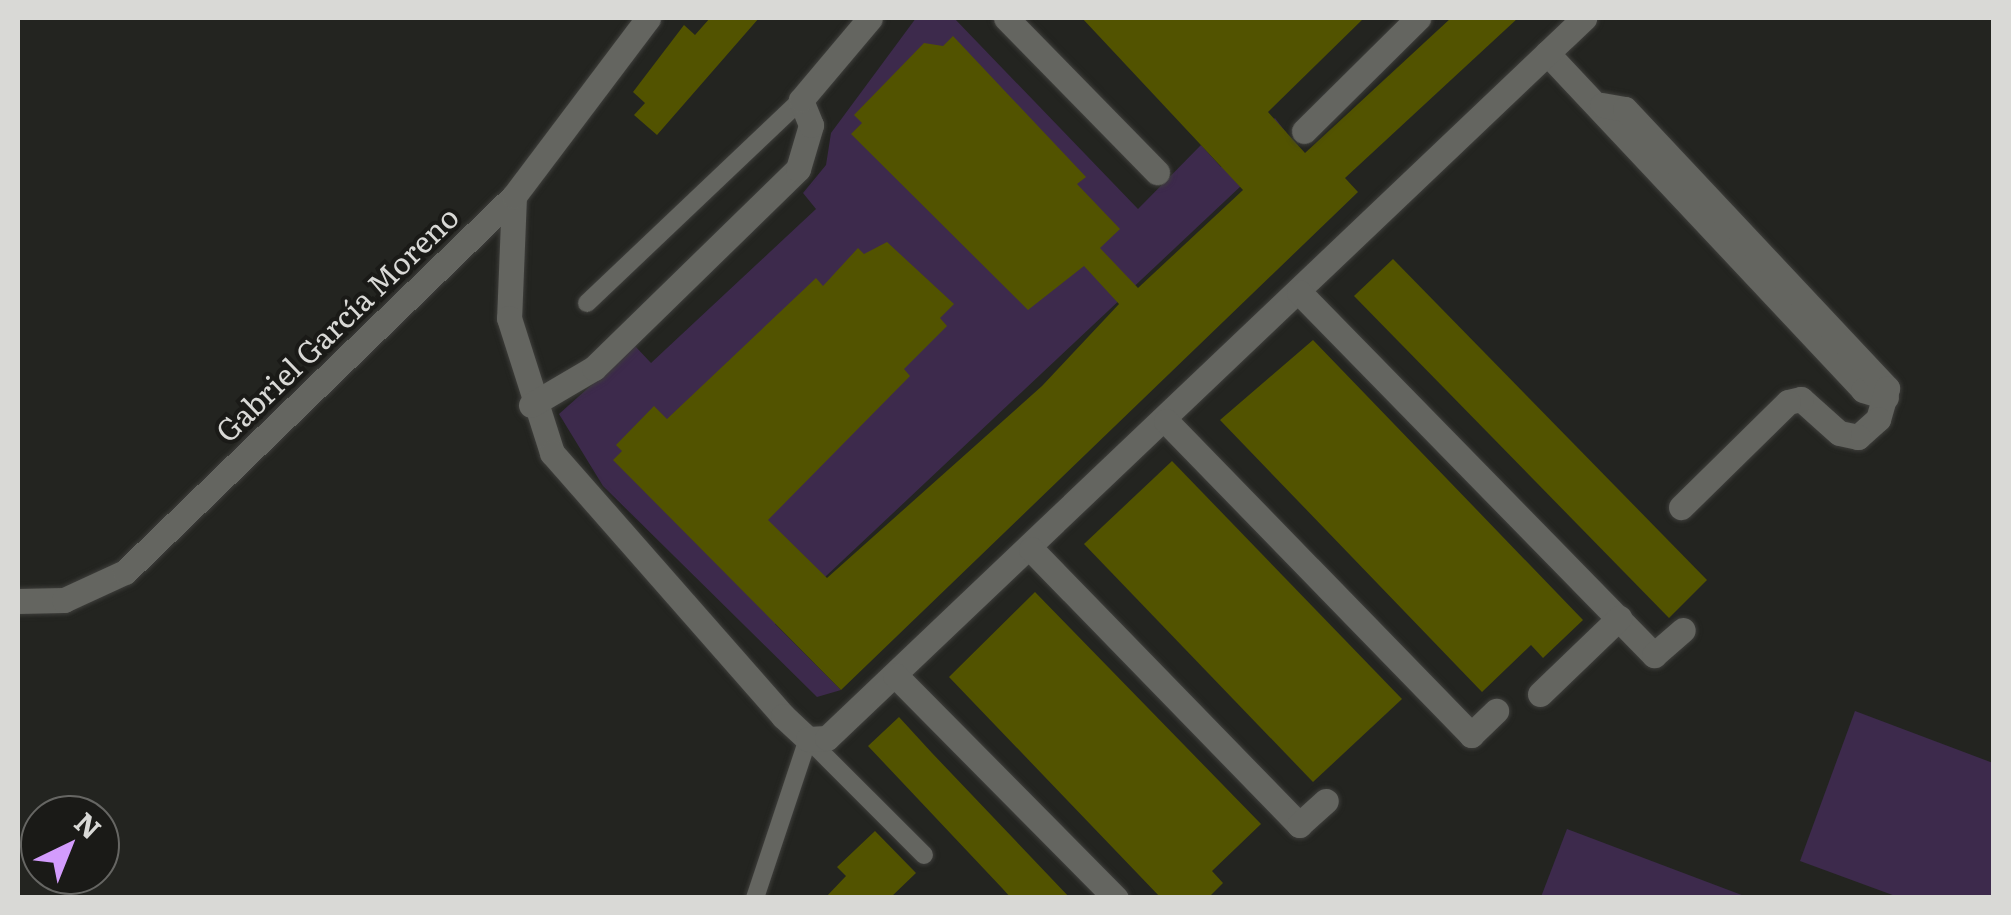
<!DOCTYPE html>
<meta charset="utf-8">
<style>
body{margin:0}
#map{position:relative;width:2011px;height:915px;overflow:hidden;background:#232420;font-family:Literata,serif}
div>[style]{position:absolute}
.green>*{inset:0;background:#3d2a4c}
.building>*{inset:0;background:#525300}
.roads{filter:drop-shadow(0 0 2px #3e3e3b) drop-shadow(0 0 2px #3e3e3b)}
.service>*{height:18px;margin:-9px;padding:0 9px;transform-origin:9px;border-radius:9px;background:#646560}
.minor>*{height:25px;margin:-12.5px;padding:0 12.5px;transform-origin:12.5px;border-radius:12.5px;background:#646560}
span{translate:-50% -50%;white-space:nowrap;text-align:center;line-height:1.15;-webkit-text-stroke:8px #1a1a17;paint-order:stroke}
.street-label{font-size:30px;color:#d9d9d6}
.frame{position:absolute;inset:0;border:20px solid #d9d9d6;pointer-events:none}
.north{position:absolute;left:20px;top:795px;width:100px;height:100px;box-sizing:border-box;background:#1a1a17;border:2px solid #666663;border-radius:50%;rotate:43deg;font-size:28px;font-weight:700;line-height:40px;text-align:center;color:#d9d9d6}
.north::after{content:'';display:block;margin:auto;width:35px;height:45px;background:#d39cfd;clip-path:polygon(50% 0,100% 100%,50% 72%,0 100%)}
</style>
<div id="map">
<div class="green">
<i style="clip-path:polygon(916px 18px,954px 18px,1138px 209px,1201px 145px,1221px 167px,1275px 118px,1291px 139px,775px 624px,841px 690px,817px 697px,603px 486px,559px 414px,635px 346px,651px 363px,816px 209px,803px 193px,826px 165px,831px 133px)"></i>
<i style="clip-path:polygon(1855px 711px,1993px 763px,1993px 897px,1898px 897px,1800px 861px)"></i>
<i style="clip-path:polygon(1567px 829px,1747px 897px,1541px 897px)"></i>
</div>
<div class="building">
<i style="clip-path:polygon(710px 18px,759px 18px,657px 135px,634px 115px,645px 103px,633px 92px,684px 25px,695px 35px)"></i>
<i style="clip-path:polygon(1082px 18px,1364px 18px,1268px 112px,1305px 153px,1451px 18px,1518px 18px,1345px 178px,1358px 192px,841px 690px,613px 460px,622px 451px,616px 445px,654px 406px,667px 419px,816px 278px,823px 286px,858px 248px,864px 254px,887px 242px,954px 304px,940px 318px,947px 326px,904px 369px,910px 376px,768px 520px,827px 578px,1042px 386px,1119px 304px,1084px 266px,1028px 310px,851px 134px,862px 123px,854px 115px,924px 43px,943px 46px,953px 36px,1086px 177px,1077px 184px,1120px 229px,1100px 248px,1138px 288px,1243px 190px)"></i>
<i style="clip-path:polygon(1393px 259px,1707px 580px,1669px 618px,1354px 296px)"></i>
<i style="clip-path:polygon(1313px 340px,1583px 620px,1543px 658px,1531px 645px,1482px 692px,1220px 420px)"></i>
<i style="clip-path:polygon(1172px 461px,1402px 699px,1313px 782px,1084px 544px)"></i>
<i style="clip-path:polygon(1035px 592px,1261px 824px,1212px 871px,1223px 883px,1208px 898px,1161px 898px,949px 677px)"></i>
<i style="clip-path:polygon(899px 717px,932px 753px,1070px 898px,1011px 898px,1002px 888px,868px 746px)"></i>
<i style="clip-path:polygon(875px 831px,916px 873px,890px 898px,825px 898px,846px 876px,837px 867px)"></i>
</div>
<div class="roads">
<div class="service">
<i style="left:587px;top:303px;width:295px;rotate:-43.5deg"></i>
<i style="left:755px;top:898px;width:168px;rotate:-71.6deg"></i>
<i style="left:808px;top:739px;width:164px;rotate:45deg"></i>
</div>
<div class="minor">
<i style="left:1006px;top:18px;width:216px;rotate:45.6deg"></i>
<i style="left:1547px;top:53px;width:462px;rotate:46.8deg"></i>
<i style="left:1863px;top:390px;width:24px;rotate:17deg"></i>
<i style="left:1602px;top:105px;width:23px;rotate:10deg"></i>
<i style="left:1625px;top:109px;width:383px;rotate:46.8deg"></i>
<i style="left:1887px;top:388px;width:32px;rotate:106deg"></i>
<i style="left:1878px;top:419px;width:27px;rotate:138deg"></i>
<i style="left:1858px;top:437px;width:19px;rotate:-168deg"></i>
<i style="left:1839px;top:433px;width:51px;rotate:-138.2deg"></i>
<i style="left:1801px;top:399px;width:13px;rotate:167deg"></i>
<i style="left:1788px;top:402px;width:150px;rotate:135.5deg"></i>
<i style="left:1304px;top:131px;width:161px;rotate:-44.7deg"></i>
<i style="left:514px;top:196px;width:122px;rotate:92.3deg"></i>
<i style="left:509px;top:318px;width:142px;rotate:72.3deg"></i>
<i style="left:552px;top:453px;width:350px;rotate:48.7deg"></i>
<i style="left:783px;top:716px;width:34px;rotate:43deg"></i>
<i style="left:808px;top:739px;width:19px;rotate:-3deg"></i>
<i style="left:827px;top:738px;width:1045px;rotate:-43.56deg"></i>
<i style="left:1299px;top:292px;width:508px;rotate:45.64deg"></i>
<i style="left:1654px;top:655px;width:38px;rotate:-41deg"></i>
<i style="left:531px;top:405px;width:73px;rotate:-30.4deg"></i>
<i style="left:594px;top:368px;width:285px;rotate:-44.3deg"></i>
<i style="left:798px;top:169px;width:46px;rotate:-73.5deg"></i>
<i style="left:811px;top:125px;width:27px;rotate:-112deg"></i>
<i style="left:801px;top:100px;width:107px;rotate:-49.9deg"></i>
<i style="left:1166px;top:421px;width:438px;rotate:45.8deg"></i>
<i style="left:1471px;top:735px;width:35px;rotate:-44deg"></i>
<i style="left:1031px;top:549px;width:385px;rotate:45.8deg"></i>
<i style="left:1299px;top:825px;width:36px;rotate:-42deg"></i>
<i style="left:18px;top:601px;width:46px;rotate:-1.2deg"></i>
<i style="left:64px;top:600px;width:67px;rotate:-24.7deg"></i>
<i style="left:125px;top:572px;width:541px;rotate:-44.03deg"></i>
<i style="left:514px;top:196px;width:223px;rotate:-53deg"></i>
<i style="left:895px;top:675px;width:314px;rotate:45.3deg"></i>
<i style="left:1540px;top:694px;width:110px;rotate:-43.9deg"></i>
</div>
</div>
<div class="street-label">
<span style="left:336px;top:323px;rotate:-44deg">Gabriel García Moreno</span>
</div>
<div class="frame"></div>
<div class="north">N</div>
</div>
